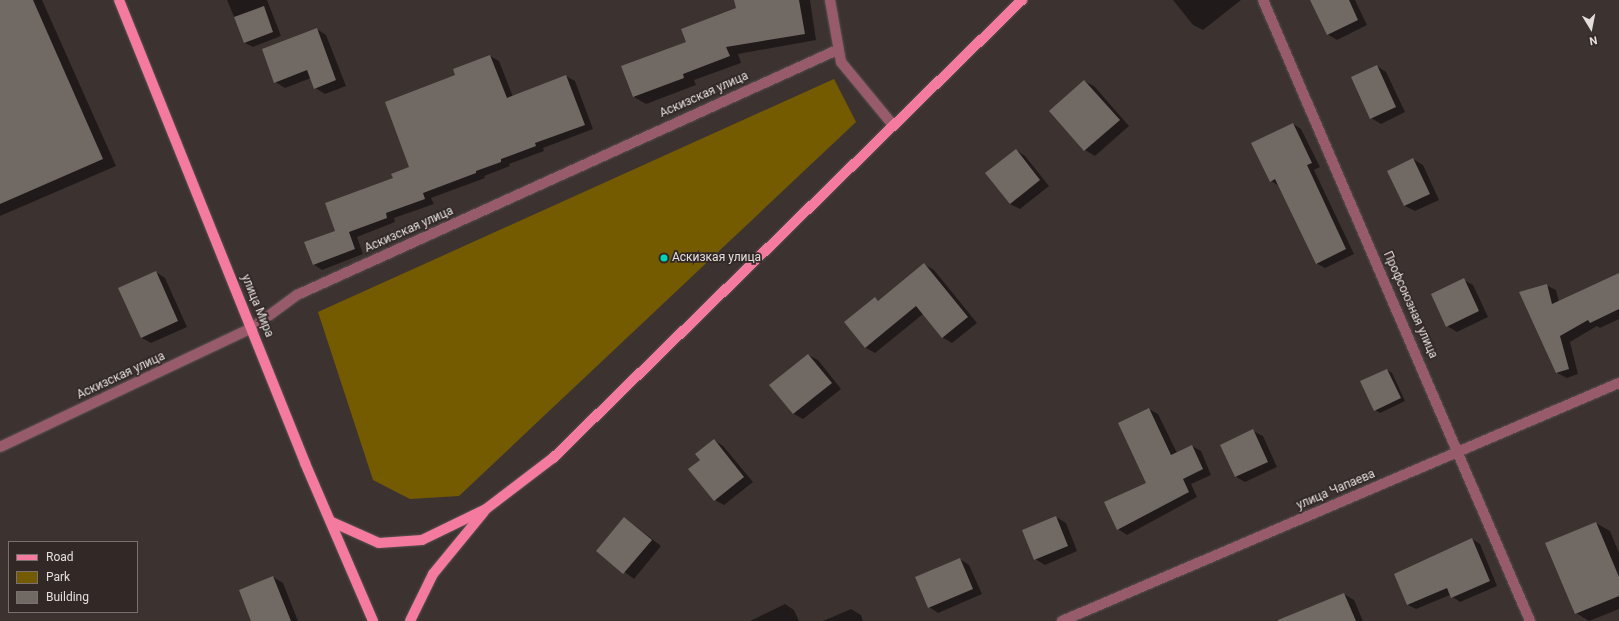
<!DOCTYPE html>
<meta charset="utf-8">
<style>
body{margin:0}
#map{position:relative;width:1619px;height:621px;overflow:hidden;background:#3c3331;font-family:Roboto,sans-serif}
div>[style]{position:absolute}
.green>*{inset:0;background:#755b00}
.shadow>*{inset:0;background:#0007}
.building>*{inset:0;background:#716963}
.roads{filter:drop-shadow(0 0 1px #5a5250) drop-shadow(0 0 1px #5a5250)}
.minor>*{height:10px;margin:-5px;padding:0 5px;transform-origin:5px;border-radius:5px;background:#975b6c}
.major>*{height:10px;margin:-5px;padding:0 5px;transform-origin:5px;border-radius:5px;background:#f47aa0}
.dots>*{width:11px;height:11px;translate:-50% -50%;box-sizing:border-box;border:2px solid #322927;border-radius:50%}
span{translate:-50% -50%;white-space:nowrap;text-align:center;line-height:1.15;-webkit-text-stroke:3.5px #322927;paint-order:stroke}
.street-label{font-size:12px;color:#e4dedd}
.poi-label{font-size:12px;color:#e4dedd}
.left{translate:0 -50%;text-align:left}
.legend{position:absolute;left:8px;top:541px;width:130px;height:72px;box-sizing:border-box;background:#322927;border:1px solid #797170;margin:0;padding:5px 7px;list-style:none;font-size:12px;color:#e4dedd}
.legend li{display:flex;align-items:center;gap:8px;height:20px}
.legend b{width:20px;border:1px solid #797170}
.north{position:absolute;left:1571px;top:8px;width:40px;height:40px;-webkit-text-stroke:3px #322927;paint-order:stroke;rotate:170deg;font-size:11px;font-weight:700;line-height:16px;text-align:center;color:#e4dedd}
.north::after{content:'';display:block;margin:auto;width:14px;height:18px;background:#e4dedd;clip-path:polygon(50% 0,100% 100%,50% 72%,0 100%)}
</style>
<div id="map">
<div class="green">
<i style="clip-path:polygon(834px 79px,856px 122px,459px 496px,410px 499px,373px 480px,318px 312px)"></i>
</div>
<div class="shadow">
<i style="clip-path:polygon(0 0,42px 0,116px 166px,0 216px)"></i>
<i style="clip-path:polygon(227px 0,267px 0,281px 36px,253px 47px,245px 43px)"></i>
<i style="clip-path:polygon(735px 0,810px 0,816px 40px,738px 54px,741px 63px,694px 80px,696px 85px,646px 104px,634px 97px,737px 9px)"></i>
<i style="clip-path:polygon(1173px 0,1241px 0,1203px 30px,1193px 25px)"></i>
<i style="clip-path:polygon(1312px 0,1355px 0,1367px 25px,1337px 40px,1327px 34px)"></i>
<i style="clip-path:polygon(317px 29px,326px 35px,346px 86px,325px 94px,315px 88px,311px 78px,285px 88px,275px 82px)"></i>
<i style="clip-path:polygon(490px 56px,499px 61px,513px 97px,566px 76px,575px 81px,593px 129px,543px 148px,544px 151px,509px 164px,510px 166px,484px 176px,485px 178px,431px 198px,434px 204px,394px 218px,395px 222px,357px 237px,363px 254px,322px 270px,313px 264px,336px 231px,394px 178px,410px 168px,456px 76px)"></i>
<i style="clip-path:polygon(1377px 66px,1386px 72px,1405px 112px,1381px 124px,1371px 118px)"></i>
<i style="clip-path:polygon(1084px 81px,1094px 86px,1129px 126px,1095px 156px,1085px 150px,1050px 111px)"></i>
<i style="clip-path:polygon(1293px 124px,1301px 129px,1320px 167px,1314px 170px,1354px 254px,1325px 268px,1316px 263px,1279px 186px,1271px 181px)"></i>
<i style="clip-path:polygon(1016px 150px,1025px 156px,1049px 186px,1020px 209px,1010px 204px)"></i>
<i style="clip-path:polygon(1413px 159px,1423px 165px,1439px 200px,1415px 211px,1405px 206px,1388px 171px)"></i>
<i style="clip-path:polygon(924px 264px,934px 270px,977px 323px,952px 343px,942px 337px,923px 314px,875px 353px,866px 348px,845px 323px,875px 298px,879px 301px)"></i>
<i style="clip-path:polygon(156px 272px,165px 278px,187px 327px,151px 343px,142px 338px)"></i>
<i style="clip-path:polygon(1619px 274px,1619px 319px,1600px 328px,1597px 326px,1570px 342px,1578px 374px,1567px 378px,1557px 373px,1521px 292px,1546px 285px,1556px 290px,1559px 302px)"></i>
<i style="clip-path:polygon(1464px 280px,1473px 285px,1488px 317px,1457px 332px,1447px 326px)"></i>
<i style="clip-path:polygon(808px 355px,818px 360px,841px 389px,803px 419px,794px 414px,771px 385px)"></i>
<i style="clip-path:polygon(1387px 370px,1392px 373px,1405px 401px,1380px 413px,1375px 410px)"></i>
<i style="clip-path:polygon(1149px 409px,1158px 414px,1177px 453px,1192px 446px,1201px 451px,1211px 475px,1191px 484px,1197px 497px,1127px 535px,1118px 529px,1106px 503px,1148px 484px)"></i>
<i style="clip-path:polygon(1253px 431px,1263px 436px,1277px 467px,1245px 482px,1236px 477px)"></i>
<i style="clip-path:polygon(714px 440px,723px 446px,753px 482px,724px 505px,715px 500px,701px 460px)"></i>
<i style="clip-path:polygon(1056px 517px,1066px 523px,1077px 551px,1045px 565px,1035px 559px)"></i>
<i style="clip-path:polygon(625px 518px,661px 546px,634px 579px,597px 551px)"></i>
<i style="clip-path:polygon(1596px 523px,1610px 531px,1619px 553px,1619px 609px,1589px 621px,1576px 613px)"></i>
<i style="clip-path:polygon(1472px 539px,1480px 544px,1497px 586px,1460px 602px,1450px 595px,1416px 609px,1408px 605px)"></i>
<i style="clip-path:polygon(960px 559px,969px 565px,982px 594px,938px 613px,929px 607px)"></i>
<i style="clip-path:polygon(273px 577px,283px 583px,298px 621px,252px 621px)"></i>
<i style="clip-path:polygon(1344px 594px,1354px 600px,1363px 621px,1279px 621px)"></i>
<i style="clip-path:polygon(785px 604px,794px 610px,799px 621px,750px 621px)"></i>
<i style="clip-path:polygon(851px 609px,861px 615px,863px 621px,823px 621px)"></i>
</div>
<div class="building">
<i style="clip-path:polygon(0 0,33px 0,103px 159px,0 204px)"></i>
<i style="clip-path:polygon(734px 0,799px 0,805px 34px,726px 47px,730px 56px,683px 74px,684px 78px,633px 97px,621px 66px,686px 42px,681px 29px,736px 8px)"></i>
<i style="clip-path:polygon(1310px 0,1349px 0,1358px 20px,1327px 35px)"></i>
<i style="clip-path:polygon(264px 6px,273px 32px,244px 43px,234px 17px)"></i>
<i style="clip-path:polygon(317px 28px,336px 80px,314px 89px,307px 70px,274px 83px,262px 49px)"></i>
<i style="clip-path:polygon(490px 55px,507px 98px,566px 75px,585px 125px,535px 143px,536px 146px,501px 159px,501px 162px,476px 171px,476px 173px,423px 193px,425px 199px,386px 213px,387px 218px,349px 232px,355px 249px,313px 265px,304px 242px,335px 231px,325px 203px,393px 178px,391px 174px,409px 167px,385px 102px,455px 75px,453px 69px)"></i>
<i style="clip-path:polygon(1377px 65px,1396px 107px,1370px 119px,1351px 77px)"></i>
<i style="clip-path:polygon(1084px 80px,1120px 120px,1084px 151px,1049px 111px)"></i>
<i style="clip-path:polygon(1293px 123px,1312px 163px,1307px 165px,1346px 249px,1316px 264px,1275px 179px,1270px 182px,1251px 143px)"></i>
<i style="clip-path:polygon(1016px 149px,1040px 180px,1010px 204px,985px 173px)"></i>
<i style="clip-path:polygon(1413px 158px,1430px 194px,1404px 206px,1387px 171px)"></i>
<i style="clip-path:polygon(924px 263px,968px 317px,942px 338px,916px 306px,865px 348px,844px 322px,875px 297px,878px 301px)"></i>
<i style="clip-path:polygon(156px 271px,178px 321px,141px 338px,118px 288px)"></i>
<i style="clip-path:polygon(1619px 273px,1619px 309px,1590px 323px,1588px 320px,1560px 336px,1569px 369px,1556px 373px,1519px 292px,1547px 284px,1552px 304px)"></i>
<i style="clip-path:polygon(1464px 278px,1479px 311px,1446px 327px,1431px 294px)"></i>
<i style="clip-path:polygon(808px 354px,832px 383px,793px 414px,769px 385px)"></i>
<i style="clip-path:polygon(1387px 369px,1401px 398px,1374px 411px,1360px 381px)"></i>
<i style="clip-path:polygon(1149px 408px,1171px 455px,1192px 445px,1203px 469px,1183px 479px,1189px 492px,1117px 530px,1104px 502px,1146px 483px,1118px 423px)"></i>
<i style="clip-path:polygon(1253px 429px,1268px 462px,1235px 477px,1220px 445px)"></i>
<i style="clip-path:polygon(714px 439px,744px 477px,714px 501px,688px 469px,700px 460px,695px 454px)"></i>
<i style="clip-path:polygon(1056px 516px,1068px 546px,1034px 560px,1022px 530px)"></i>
<i style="clip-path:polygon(624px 517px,652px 540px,623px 574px,596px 551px)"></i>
<i style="clip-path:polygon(1596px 522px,1619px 577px,1619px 596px,1575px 614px,1545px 543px)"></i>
<i style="clip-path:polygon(1472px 538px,1490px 581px,1451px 598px,1447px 588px,1407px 605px,1394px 574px)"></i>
<i style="clip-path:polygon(960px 558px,973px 589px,928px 608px,915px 577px)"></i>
<i style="clip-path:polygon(273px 576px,291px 621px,251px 621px,239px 590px)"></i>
<i style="clip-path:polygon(1344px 593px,1356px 621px,1278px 621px,1278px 620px)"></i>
</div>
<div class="roads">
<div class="minor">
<i style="left:830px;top:0;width:63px;rotate:79.9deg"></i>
<i style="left:841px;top:62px;width:82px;rotate:50.5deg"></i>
<i style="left:1263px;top:0;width:676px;rotate:66.73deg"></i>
<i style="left:0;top:447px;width:279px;rotate:-25.3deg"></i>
<i style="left:252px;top:328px;width:56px;rotate:-36.3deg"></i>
<i style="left:297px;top:295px;width:593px;rotate:-24.4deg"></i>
<i style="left:1062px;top:621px;width:606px;rotate:-23.14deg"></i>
</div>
<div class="major">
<i style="left:119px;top:0;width:499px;rotate:68.1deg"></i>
<i style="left:305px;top:463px;width:172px;rotate:66.7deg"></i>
<i style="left:332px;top:522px;width:51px;rotate:24.1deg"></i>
<i style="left:379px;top:543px;width:43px;rotate:-4deg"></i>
<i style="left:422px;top:540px;width:71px;rotate:-25.8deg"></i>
<i style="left:486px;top:509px;width:84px;rotate:-37.3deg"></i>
<i style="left:553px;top:458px;width:656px;rotate:-44.32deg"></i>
<i style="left:410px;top:621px;width:52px;rotate:-63.9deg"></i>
<i style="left:433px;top:574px;width:80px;rotate:-50.6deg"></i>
</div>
</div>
<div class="dots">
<i style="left:664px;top:258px;background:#00d5b7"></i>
</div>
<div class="street-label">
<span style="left:704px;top:95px;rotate:-24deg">Аскизская улица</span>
<span style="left:409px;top:230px;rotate:-24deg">Аскизская улица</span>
<span style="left:1410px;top:305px;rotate:66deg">Профсоюзная улица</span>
<span style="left:257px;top:306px;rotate:68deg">улица Мира</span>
<span style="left:121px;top:376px;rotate:-25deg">Аскизская улица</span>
<span style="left:1336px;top:490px;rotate:-23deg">улица Чапаева</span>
</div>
<div class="poi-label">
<span class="left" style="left:672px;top:258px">Аскизкая улица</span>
</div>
<ul class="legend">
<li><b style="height:5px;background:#f47aa0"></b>Road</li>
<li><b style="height:11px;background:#755b00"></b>Park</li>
<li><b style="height:11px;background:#716963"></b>Building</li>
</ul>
<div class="north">N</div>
</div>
